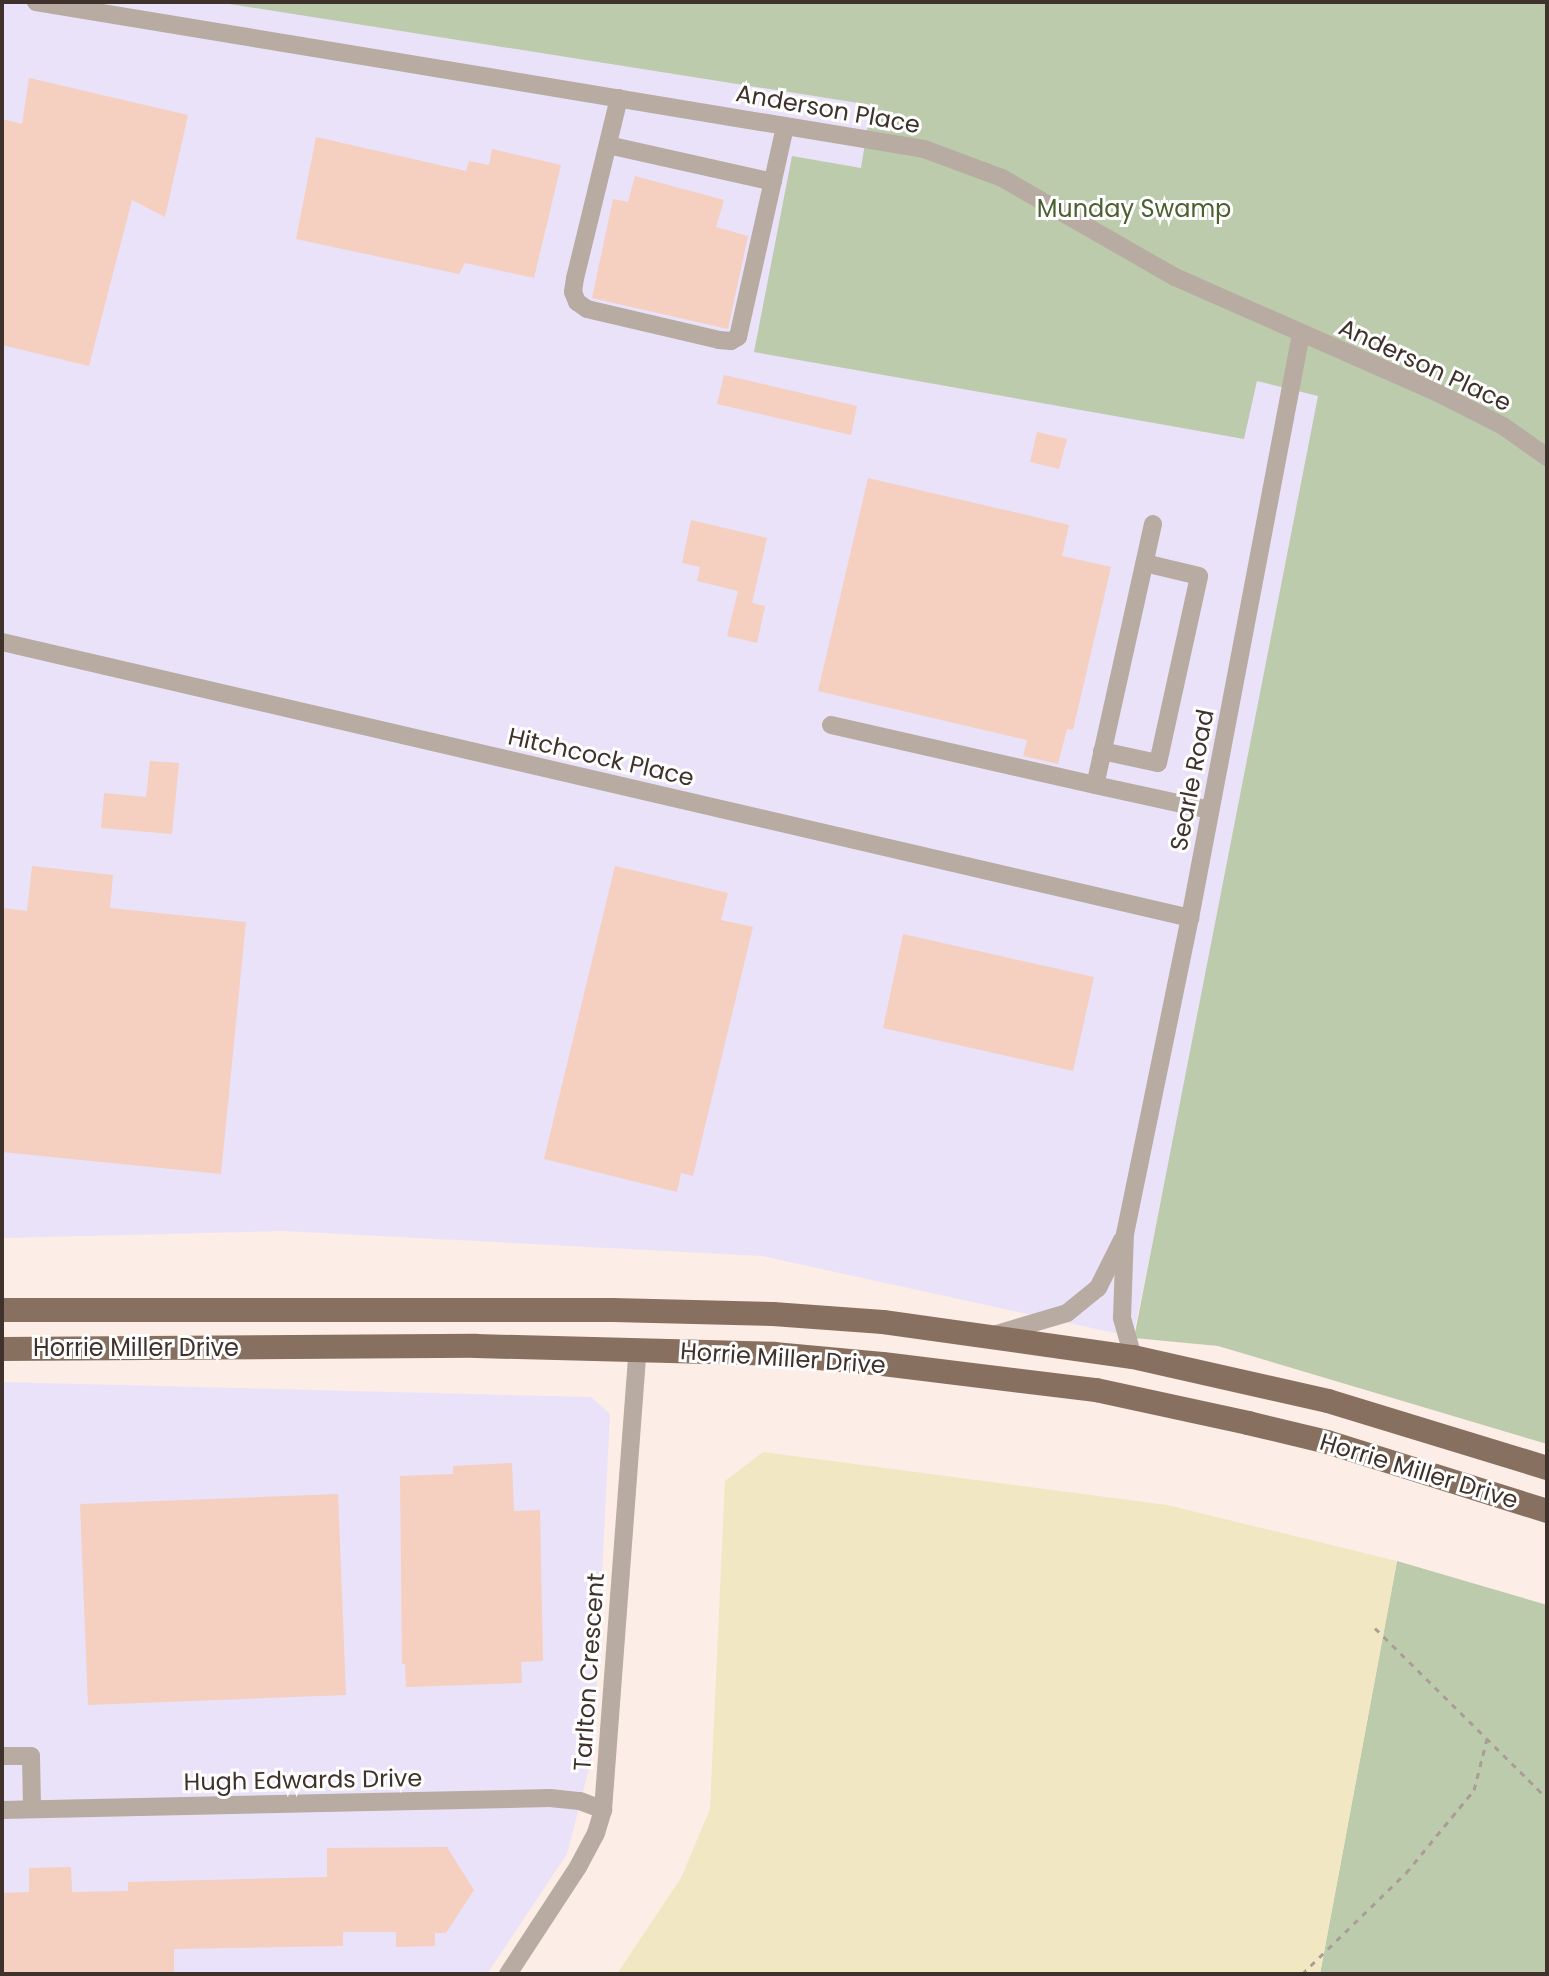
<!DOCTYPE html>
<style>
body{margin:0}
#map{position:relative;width:1549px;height:1976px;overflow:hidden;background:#fcede7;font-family:Poppins,sans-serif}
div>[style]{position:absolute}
.commercial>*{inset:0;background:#eae2f8}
.green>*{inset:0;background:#bdcbad}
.sand>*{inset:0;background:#f1e7c2}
.building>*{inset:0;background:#f5cfbf}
.path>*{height:3px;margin-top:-1.5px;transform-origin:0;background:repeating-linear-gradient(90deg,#ab9c96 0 6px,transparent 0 12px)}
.minor>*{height:18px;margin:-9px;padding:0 9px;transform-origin:9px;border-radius:9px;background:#b8aba2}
.major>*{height:24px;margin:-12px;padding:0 12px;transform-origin:12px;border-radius:12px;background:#887060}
span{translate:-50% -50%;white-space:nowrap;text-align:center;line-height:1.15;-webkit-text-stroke:6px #fff;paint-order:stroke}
.street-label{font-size:24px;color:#3f312b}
.park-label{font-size:24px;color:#4a602f}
.frame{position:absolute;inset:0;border:4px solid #3f312b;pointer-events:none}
</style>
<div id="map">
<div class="commercial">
<i style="clip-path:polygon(2px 2px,748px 2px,883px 98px,1335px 329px,1218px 928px,1133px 1337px,762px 1256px,283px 1231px,2px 1238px)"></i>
<i style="clip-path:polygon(2px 1382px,591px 1397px,610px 1414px,593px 1753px,567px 1854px,487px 1974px,2px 1974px)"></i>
</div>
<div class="green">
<i style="clip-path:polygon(217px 2px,1547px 2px,1547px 1444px,1218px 1346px,1134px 1338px,1318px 396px,1257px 381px,1244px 439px,754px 352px,792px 156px,861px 168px,871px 105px)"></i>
<i style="clip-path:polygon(1397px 1561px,1547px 1605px,1547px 1974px,1320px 1974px)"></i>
</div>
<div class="sand">
<i style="clip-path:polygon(763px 1452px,1167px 1505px,1397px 1561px,1320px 1974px,617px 1974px,681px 1878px,710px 1809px,725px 1481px)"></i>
</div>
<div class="building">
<i style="clip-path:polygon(29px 78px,188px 115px,165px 217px,132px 200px,89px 366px,2px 345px,2px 119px,22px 124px)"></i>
<i style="clip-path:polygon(316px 137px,466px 171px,469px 161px,489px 165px,492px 149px,561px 165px,534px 278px,465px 263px,459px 274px,296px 239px)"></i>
<i style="clip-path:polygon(635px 176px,724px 200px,716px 227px,748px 236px,728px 329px,592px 298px,613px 199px,628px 202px)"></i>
<i style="clip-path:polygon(724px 375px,857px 406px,851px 435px,717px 404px)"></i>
<i style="clip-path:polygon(1037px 432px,1067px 439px,1059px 469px,1030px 462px)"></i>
<i style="clip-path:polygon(868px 478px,1069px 525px,1062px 556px,1111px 567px,1073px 730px,1067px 729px,1058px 764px,1023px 756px,1027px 740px,818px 691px)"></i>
<i style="clip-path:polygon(691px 520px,767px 538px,752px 603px,765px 606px,757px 643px,727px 636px,738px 591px,697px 581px,700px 567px,682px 563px)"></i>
<i style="clip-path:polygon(150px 761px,179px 763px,172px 834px,101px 828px,104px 793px,146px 797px)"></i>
<i style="clip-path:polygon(32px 866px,113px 875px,110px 908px,246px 922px,221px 1174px,2px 1152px,2px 908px,27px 911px)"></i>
<i style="clip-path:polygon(615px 866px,728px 893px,721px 920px,753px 927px,693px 1176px,681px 1173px,677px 1192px,544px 1159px)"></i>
<i style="clip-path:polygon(903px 934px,1094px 977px,1073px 1071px,883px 1028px)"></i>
<i style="clip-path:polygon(512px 1463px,514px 1511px,540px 1510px,543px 1661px,521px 1662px,522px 1683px,406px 1687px,405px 1664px,402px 1664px,400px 1476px,453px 1474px,453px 1466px)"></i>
<i style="clip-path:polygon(338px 1494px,346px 1695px,88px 1705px,80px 1504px)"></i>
<i style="clip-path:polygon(447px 1847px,474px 1890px,446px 1933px,435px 1933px,435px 1946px,396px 1947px,396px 1932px,343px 1932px,343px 1946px,174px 1949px,174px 1974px,2px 1974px,2px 1893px,29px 1892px,29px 1868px,71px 1867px,72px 1892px,128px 1891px,128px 1882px,327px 1877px,327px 1848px)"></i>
</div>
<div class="path">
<i style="left:1375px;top:1628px;width:242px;rotate:44.7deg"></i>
<i style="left:1302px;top:1974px;width:145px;rotate:-44.2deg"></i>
<i style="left:1406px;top:1873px;width:107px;rotate:-50.7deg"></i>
<i style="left:1474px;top:1790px;width:53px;rotate:-75.7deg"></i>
</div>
<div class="minor">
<i style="left:36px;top:2px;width:900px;rotate:9.4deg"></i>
<i style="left:924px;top:149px;width:83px;rotate:20.4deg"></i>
<i style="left:1002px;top:178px;width:199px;rotate:29.8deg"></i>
<i style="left:1175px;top:277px;width:287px;rotate:23.8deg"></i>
<i style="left:1438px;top:393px;width:73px;rotate:26.9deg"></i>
<i style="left:1503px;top:426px;width:54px;rotate:35.2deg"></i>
<i style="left:619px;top:98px;width:185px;rotate:103.7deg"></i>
<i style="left:575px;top:278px;width:14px;rotate:98deg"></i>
<i style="left:573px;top:292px;width:11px;rotate:68deg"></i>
<i style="left:577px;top:302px;width:12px;rotate:35deg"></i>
<i style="left:587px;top:309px;width:136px;rotate:13.2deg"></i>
<i style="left:719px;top:340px;width:12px;rotate:5deg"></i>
<i style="left:731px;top:341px;width:8px;rotate:-30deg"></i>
<i style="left:738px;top:337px;width:216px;rotate:-77.4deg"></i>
<i style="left:608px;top:145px;width:169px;rotate:12.6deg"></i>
<i style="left:1153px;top:524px;width:267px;rotate:102.5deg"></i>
<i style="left:1095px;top:785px;width:118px;rotate:12.3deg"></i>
<i style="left:2px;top:642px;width:1220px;rotate:13.08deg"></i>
<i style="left:831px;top:725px;width:271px;rotate:12.8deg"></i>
<i style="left:1102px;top:751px;width:57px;rotate:12.1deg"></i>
<i style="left:1158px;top:763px;width:191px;rotate:-77.6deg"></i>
<i style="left:1199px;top:576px;width:56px;rotate:-166.5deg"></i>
<i style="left:993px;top:1335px;width:77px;rotate:-16.6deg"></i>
<i style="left:1067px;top:1313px;width:40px;rotate:-39deg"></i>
<i style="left:1098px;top:1288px;width:54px;rotate:-63.4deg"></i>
<i style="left:1133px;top:1357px;width:41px;rotate:-105.8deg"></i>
<i style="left:1122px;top:1318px;width:84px;rotate:-88deg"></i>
<i style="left:1125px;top:1234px;width:323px;rotate:-78.4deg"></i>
<i style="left:1190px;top:918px;width:594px;rotate:-79.24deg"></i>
<i style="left:2px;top:1756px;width:29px"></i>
<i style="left:31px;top:1756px;width:53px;rotate:88.9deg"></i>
<i style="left:2px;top:1810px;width:548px;rotate:-1.25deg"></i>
<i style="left:550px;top:1798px;width:30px;rotate:6deg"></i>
<i style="left:580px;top:1801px;width:25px;rotate:21deg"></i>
<i style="left:508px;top:1974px;width:128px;rotate:-56.8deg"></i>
<i style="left:578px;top:1867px;width:38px;rotate:-62deg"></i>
<i style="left:596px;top:1833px;width:24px;rotate:-73deg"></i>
<i style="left:603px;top:1810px;width:462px;rotate:-85.7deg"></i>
</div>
<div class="major">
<i style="left:2px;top:1310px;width:611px"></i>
<i style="left:613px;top:1310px;width:160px;rotate:1.4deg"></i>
<i style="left:773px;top:1314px;width:110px;rotate:4.2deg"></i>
<i style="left:883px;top:1322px;width:252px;rotate:8deg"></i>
<i style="left:1133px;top:1357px;width:200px;rotate:12.7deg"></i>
<i style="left:1328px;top:1401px;width:229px;rotate:17deg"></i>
<i style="left:2px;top:1349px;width:474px;rotate:-0.4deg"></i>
<i style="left:476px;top:1346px;width:298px;rotate:1.5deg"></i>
<i style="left:774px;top:1354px;width:109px;rotate:5.2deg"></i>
<i style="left:883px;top:1364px;width:215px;rotate:7deg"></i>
<i style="left:1096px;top:1390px;width:156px;rotate:12.2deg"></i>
<i style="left:1248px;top:1423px;width:81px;rotate:13.5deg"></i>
<i style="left:1327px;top:1442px;width:231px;rotate:17.4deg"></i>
</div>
<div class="street-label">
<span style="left:828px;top:109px;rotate:10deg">Anderson Place</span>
<span style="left:1425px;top:365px;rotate:25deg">Anderson Place</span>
<span style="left:601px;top:757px;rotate:13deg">Hitchcock Place</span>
<span style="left:1192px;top:780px;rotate:-79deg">Searle Road</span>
<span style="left:136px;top:1348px">Horrie Miller Drive</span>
<span style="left:783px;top:1358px;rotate:4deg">Horrie Miller Drive</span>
<span style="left:1419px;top:1471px;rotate:17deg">Horrie Miller Drive</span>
<span style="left:589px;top:1672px;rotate:-86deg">Tarlton Crescent</span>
<span style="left:303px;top:1780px;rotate:-1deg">Hugh Edwards Drive</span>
</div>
<div class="park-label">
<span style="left:1134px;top:209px">Munday Swamp</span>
</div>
<div class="frame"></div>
</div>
